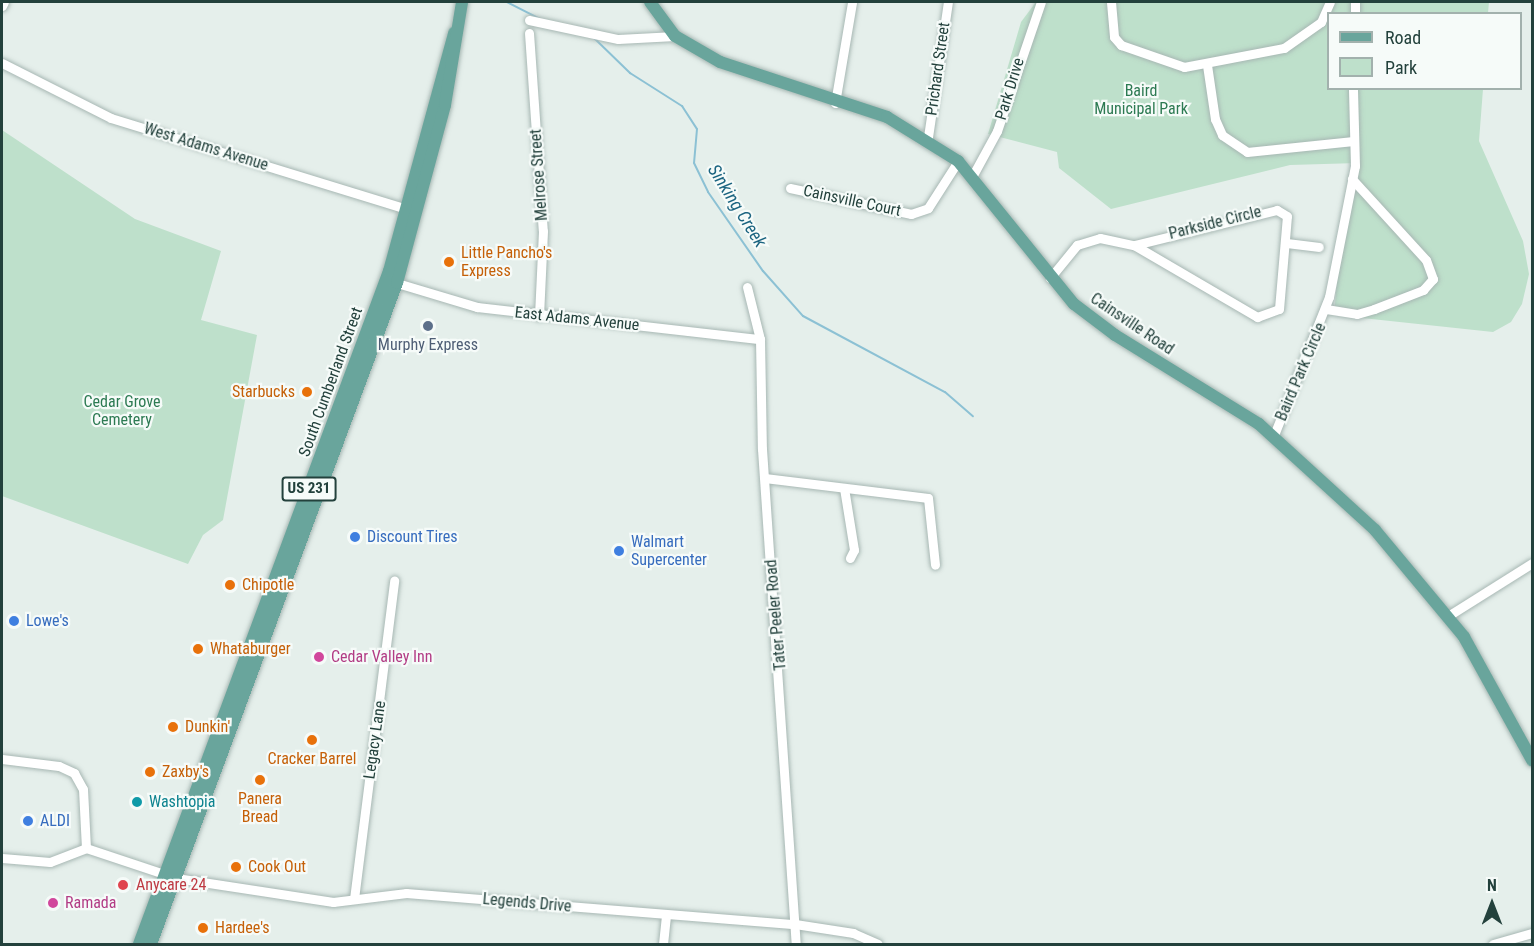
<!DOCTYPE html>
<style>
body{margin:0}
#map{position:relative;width:1534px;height:946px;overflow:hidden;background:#e5efeb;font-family:"Roboto Condensed",sans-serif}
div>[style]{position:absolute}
.green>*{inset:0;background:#bee0cb}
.stream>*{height:2px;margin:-1px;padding:0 1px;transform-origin:1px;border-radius:1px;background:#8cc1d4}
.roads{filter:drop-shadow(0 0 2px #a7b7b3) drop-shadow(0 0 2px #a7b7b3)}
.minor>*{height:9px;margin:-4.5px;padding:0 4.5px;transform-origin:4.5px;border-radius:4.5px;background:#fff}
.major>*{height:12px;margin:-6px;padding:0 6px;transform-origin:6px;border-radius:6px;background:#69a59c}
.dots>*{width:16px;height:16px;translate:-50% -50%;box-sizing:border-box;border:3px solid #f6fbf9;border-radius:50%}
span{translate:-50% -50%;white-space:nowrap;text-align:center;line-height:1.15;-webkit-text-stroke:4.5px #f6fbf9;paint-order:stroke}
.shield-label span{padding:2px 4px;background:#f6fbf9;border:2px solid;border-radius:4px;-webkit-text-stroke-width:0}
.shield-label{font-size:15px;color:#23413c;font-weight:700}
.street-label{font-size:16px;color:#23413c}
.park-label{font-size:16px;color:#2c7a52}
.food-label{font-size:16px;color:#c56008}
.left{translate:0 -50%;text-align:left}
.right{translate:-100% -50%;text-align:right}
.service-label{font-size:16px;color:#4e5e75}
.shop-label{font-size:16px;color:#366cbe}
.hotel-label{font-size:16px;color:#b23c85}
.culture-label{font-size:16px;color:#0d838f}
.health-label{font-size:16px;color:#be3a42}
.water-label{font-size:18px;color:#1b6480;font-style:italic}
.frame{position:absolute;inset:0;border:3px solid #23413c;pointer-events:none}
.legend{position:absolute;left:1327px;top:12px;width:195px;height:78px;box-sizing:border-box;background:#f6fbf9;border:2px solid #a2b1ad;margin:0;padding:8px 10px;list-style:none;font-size:18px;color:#23413c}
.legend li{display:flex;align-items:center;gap:12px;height:30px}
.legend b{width:30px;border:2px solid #a2b1ad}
.north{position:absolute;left:1462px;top:874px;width:60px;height:60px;-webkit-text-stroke:4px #f6fbf9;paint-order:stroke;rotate:0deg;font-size:16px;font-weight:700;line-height:24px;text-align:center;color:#23413c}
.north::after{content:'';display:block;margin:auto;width:21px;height:27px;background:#23413c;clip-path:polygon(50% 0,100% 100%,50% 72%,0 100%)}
</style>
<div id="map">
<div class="green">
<i style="clip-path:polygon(1036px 2px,1489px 2px,1488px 13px,1328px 14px,1328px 88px,1483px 89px,1479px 141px,1523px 241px,1529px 274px,1522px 304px,1511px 322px,1493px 332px,1334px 315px,1340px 246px,1358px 163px,1290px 165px,1111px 209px,1059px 168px,1057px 152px,988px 134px,1021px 22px)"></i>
<i style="clip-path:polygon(2px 130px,135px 219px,221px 251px,201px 320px,257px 335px,223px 520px,203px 535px,188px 564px,2px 496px)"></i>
</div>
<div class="stream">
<i style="left:507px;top:2px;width:37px;rotate:27deg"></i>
<i style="left:593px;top:37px;width:52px;rotate:44.2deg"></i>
<i style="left:630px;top:73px;width:62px;rotate:32.4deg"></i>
<i style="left:682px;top:106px;width:27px;rotate:57deg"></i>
<i style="left:697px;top:129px;width:34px;rotate:95deg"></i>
<i style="left:694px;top:163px;width:32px;rotate:64deg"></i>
<i style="left:708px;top:192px;width:96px;rotate:55.2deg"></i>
<i style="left:763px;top:271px;width:60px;rotate:48.4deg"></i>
<i style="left:803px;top:316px;width:161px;rotate:28.2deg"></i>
<i style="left:945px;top:392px;width:37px;rotate:41deg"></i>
</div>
<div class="roads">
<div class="minor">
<i style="left:1111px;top:2px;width:35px;rotate:85deg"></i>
<i style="left:1114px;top:37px;width:11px;rotate:49deg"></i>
<i style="left:1121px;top:45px;width:67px;rotate:19.2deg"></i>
<i style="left:1184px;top:67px;width:102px;rotate:-10.8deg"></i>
<i style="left:1284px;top:48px;width:45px;rotate:-35.1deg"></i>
<i style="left:1321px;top:22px;width:22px;rotate:-66deg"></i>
<i style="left:2px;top:6px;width:4px;rotate:-63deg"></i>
<i style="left:1355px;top:14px;width:12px;rotate:-90deg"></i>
<i style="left:529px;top:20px;width:91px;rotate:12.1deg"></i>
<i style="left:618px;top:39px;width:57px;rotate:-3deg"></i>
<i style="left:529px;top:33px;width:198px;rotate:86deg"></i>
<i style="left:543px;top:231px;width:85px;rotate:92.7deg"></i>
<i style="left:2px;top:63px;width:122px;rotate:26.8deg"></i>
<i style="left:111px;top:118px;width:313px;rotate:17.1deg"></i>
<i style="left:1207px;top:65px;width:55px;rotate:81.6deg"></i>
<i style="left:1215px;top:119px;width:17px;rotate:66deg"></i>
<i style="left:1222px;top:135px;width:30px;rotate:34deg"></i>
<i style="left:1247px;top:152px;width:107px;rotate:-5.9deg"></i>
<i style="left:835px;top:103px;width:102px;rotate:-80.4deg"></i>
<i style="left:928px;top:137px;width:136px;rotate:-81.6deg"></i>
<i style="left:973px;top:175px;width:50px;rotate:-61.4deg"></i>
<i style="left:997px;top:131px;width:136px;rotate:-71.2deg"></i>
<i style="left:790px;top:188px;width:124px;rotate:12.1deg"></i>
<i style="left:911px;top:214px;width:18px;rotate:-19deg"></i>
<i style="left:928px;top:208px;width:56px;rotate:-57.4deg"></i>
<i style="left:1287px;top:243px;width:32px;rotate:7deg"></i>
<i style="left:1050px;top:278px;width:43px;rotate:-50.7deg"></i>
<i style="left:1077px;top:245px;width:24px;rotate:-17deg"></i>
<i style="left:1100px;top:238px;width:35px;rotate:12deg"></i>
<i style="left:1134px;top:245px;width:143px;rotate:30.3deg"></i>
<i style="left:1257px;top:317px;width:23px;rotate:-20deg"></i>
<i style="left:1279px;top:309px;width:93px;rotate:-85.1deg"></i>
<i style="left:1287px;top:216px;width:12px;rotate:-149deg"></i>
<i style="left:1277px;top:210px;width:147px;rotate:166.2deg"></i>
<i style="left:397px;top:283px;width:84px;rotate:16.7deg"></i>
<i style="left:477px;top:307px;width:285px;rotate:6.5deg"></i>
<i style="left:747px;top:287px;width:54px;rotate:76deg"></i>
<i style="left:760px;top:339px;width:110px;rotate:89deg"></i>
<i style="left:762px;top:449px;width:496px;rotate:86.1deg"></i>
<i style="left:1326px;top:309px;width:31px;rotate:9deg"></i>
<i style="left:1357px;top:314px;width:18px;rotate:-16deg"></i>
<i style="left:1374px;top:309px;width:53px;rotate:-21.2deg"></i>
<i style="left:1423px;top:290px;width:15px;rotate:-48deg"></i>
<i style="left:1433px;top:279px;width:20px;rotate:-110deg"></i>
<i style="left:1426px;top:260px;width:110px;rotate:-132.4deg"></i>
<i style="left:1274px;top:435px;width:149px;rotate:-68.3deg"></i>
<i style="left:1329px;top:297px;width:134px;rotate:-78.8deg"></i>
<i style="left:1355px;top:166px;width:78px;rotate:-91.5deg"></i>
<i style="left:765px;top:478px;width:164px;rotate:7deg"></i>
<i style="left:928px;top:498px;width:67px;rotate:84deg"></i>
<i style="left:844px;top:488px;width:63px;rotate:80.8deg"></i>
<i style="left:854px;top:550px;width:9px;rotate:117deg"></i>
<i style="left:1448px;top:616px;width:99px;rotate:-32.2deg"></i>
<i style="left:2px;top:759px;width:57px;rotate:7deg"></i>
<i style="left:59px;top:766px;width:17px;rotate:25deg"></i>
<i style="left:74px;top:773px;width:18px;rotate:61deg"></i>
<i style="left:83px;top:789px;width:59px;rotate:87.1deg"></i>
<i style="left:2px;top:858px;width:48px;rotate:4.8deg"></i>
<i style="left:50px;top:862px;width:39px;rotate:-21deg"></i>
<i style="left:86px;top:848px;width:95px;rotate:18.4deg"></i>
<i style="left:176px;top:878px;width:159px;rotate:8.7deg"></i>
<i style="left:333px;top:902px;width:74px;rotate:-7deg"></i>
<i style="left:406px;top:893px;width:390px;rotate:4.6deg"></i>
<i style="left:795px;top:924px;width:59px;rotate:8.8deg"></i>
<i style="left:853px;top:933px;width:27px;rotate:24deg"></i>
<i style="left:354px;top:899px;width:321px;rotate:-82.8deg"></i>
<i style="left:663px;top:944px;width:30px;rotate:-84deg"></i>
<i style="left:1493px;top:944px;width:41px;rotate:-15.8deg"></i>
</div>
<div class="major">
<i style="left:650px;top:2px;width:42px;rotate:53.7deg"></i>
<i style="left:675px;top:36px;width:52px;rotate:30deg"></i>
<i style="left:720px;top:62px;width:176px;rotate:18.2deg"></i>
<i style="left:887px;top:117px;width:84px;rotate:31.8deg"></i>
<i style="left:958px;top:161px;width:184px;rotate:51deg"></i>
<i style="left:1074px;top:304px;width:51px;rotate:37.1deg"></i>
<i style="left:1115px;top:335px;width:169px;rotate:31.7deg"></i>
<i style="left:1259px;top:424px;width:157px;rotate:42.4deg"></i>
<i style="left:1375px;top:530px;width:139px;rotate:50.2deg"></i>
<i style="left:1464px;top:637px;width:141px;rotate:61.1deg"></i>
<i style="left:139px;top:944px;width:718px;rotate:-69.62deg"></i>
<i style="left:389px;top:271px;width:247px;rotate:-74.7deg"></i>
<i style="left:151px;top:944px;width:705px;rotate:-69.59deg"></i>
<i style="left:397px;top:283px;width:184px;rotate:-74.9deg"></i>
<i style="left:445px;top:105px;width:104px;rotate:-80.6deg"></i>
</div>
</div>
<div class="dots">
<i style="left:449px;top:262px;background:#e8710a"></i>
<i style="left:428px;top:326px;background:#5c6f8a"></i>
<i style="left:307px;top:392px;background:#e8710a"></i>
<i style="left:355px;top:537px;background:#3f7fe0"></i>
<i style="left:619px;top:551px;background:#3f7fe0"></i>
<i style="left:230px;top:585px;background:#e8710a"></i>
<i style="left:14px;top:621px;background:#3f7fe0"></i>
<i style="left:198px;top:649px;background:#e8710a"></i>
<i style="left:319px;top:657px;background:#d1479c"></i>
<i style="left:173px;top:727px;background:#e8710a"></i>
<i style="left:312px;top:740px;background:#e8710a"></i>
<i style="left:150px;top:772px;background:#e8710a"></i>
<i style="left:260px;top:780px;background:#e8710a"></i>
<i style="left:137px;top:802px;background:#0f9aa8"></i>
<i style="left:28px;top:821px;background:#3f7fe0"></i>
<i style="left:236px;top:867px;background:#e8710a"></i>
<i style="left:123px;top:885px;background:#e0444e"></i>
<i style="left:53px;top:903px;background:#d1479c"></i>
<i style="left:203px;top:928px;background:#e8710a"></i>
</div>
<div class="shield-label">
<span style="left:309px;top:489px">US 231</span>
</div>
<div class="street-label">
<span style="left:938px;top:69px;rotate:-82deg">Prichard Street</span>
<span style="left:1010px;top:89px;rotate:-73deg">Park Drive</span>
<span style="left:206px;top:147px;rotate:17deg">West Adams Avenue</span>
<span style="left:539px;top:175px;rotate:-94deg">Melrose Street</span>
<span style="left:852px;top:201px;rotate:12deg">Cainsville Court</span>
<span style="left:1215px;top:223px;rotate:-14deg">Parkside Circle</span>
<span style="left:577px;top:319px;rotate:6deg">East Adams Avenue</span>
<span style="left:1132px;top:324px;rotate:34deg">Cainsville Road</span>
<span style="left:1301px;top:372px;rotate:-67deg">Baird Park Circle</span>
<span style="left:331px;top:382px;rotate:-70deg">South Cumberland Street</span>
<span style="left:776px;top:615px;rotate:-95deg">Tater Peeler Road</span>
<span style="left:375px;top:740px;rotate:-82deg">Legacy Lane</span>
<span style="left:527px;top:903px;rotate:5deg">Legends Drive</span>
</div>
<div class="park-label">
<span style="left:1141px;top:100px">Baird<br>Municipal Park</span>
<span style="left:122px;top:411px">Cedar Grove<br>Cemetery</span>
</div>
<div class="food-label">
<span class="left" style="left:461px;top:262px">Little Pancho's<br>Express</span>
<span class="right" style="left:295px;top:392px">Starbucks</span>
<span class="left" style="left:242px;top:585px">Chipotle</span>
<span class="left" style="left:210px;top:649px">Whataburger</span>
<span class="left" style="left:185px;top:727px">Dunkin'</span>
<span style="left:312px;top:759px">Cracker Barrel</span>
<span class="left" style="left:162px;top:772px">Zaxby's</span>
<span style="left:260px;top:808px">Panera<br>Bread</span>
<span class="left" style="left:248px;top:867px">Cook Out</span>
<span class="left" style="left:215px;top:928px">Hardee's</span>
</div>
<div class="service-label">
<span style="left:428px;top:345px">Murphy Express</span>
</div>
<div class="shop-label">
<span class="left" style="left:367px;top:537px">Discount Tires</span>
<span class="left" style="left:631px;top:551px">Walmart<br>Supercenter</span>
<span class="left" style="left:26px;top:621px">Lowe's</span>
<span class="left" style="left:40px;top:821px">ALDI</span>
</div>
<div class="hotel-label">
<span class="left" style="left:331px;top:657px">Cedar Valley Inn</span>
<span class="left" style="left:65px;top:903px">Ramada</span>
</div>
<div class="culture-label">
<span class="left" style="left:149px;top:802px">Washtopia</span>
</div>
<div class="health-label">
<span class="left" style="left:136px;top:885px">Anycare 24</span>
</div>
<div class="water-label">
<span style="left:737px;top:206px;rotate:58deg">Sinking Creek</span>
</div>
<div class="frame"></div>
<ul class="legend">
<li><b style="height:8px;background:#69a59c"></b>Road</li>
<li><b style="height:16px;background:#bee0cb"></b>Park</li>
</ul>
<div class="north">N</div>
</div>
